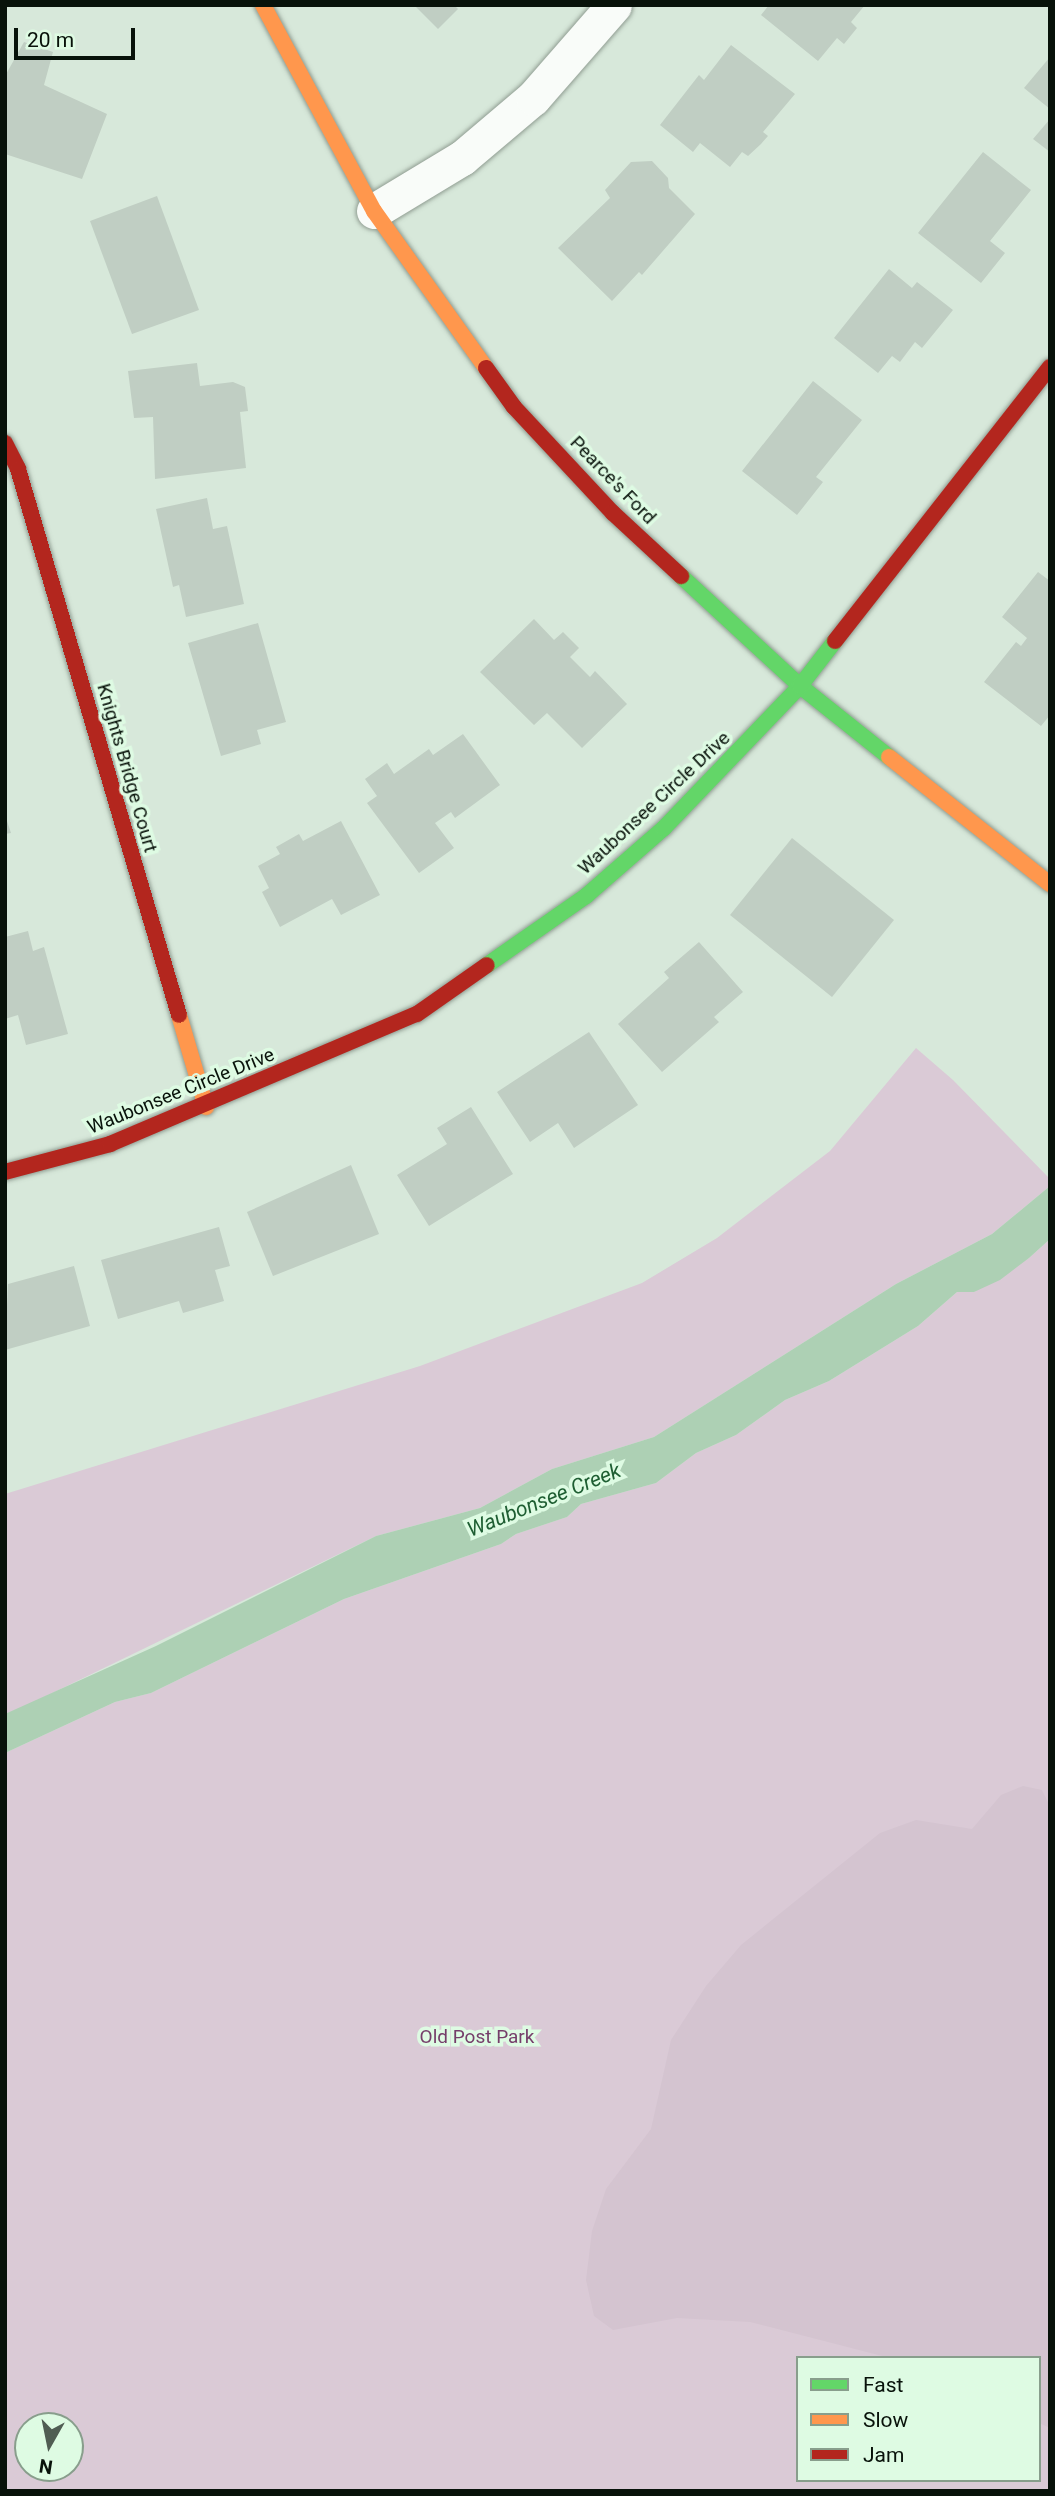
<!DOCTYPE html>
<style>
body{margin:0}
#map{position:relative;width:1055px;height:2496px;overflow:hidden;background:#d7e8da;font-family:Roboto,sans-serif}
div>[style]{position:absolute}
.green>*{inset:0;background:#dacad6}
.forest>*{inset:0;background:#d4c4d0}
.water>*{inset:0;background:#add0b4}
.building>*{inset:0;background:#c0cec3}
.roads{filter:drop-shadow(0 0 2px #909d92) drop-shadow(0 0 2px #909d92)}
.street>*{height:35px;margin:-17.5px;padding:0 17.5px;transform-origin:17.5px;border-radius:17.5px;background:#f9fcf9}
.fast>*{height:16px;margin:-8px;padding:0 8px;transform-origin:8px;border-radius:8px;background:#63d668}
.slow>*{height:16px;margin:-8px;padding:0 8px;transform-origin:8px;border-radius:8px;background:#ff974d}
.jam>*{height:16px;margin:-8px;padding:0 8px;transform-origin:8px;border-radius:8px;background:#b3261e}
span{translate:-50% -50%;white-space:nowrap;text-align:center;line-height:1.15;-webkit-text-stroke:7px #defbe3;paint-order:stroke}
.street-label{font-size:19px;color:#08120a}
.park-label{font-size:19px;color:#753e6a}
.water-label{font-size:21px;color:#1e5e32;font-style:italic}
.frame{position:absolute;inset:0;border:7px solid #08120a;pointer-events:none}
.legend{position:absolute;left:796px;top:2356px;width:245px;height:126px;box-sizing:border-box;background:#defbe3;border:2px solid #889e8c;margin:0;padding:9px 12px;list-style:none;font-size:21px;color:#08120a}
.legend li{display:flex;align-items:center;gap:14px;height:35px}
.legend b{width:35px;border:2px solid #889e8c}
.north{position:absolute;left:14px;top:2412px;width:70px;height:70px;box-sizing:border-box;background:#defbe3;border:2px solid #889e8c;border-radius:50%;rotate:189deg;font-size:19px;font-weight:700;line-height:28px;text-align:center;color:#08120a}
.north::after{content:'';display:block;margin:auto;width:24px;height:32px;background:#505d53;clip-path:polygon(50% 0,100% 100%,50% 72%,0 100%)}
.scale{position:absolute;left:14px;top:28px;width:121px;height:32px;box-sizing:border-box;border:4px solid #08120a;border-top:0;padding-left:9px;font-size:21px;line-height:24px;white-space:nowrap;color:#08120a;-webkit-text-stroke:5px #defbe3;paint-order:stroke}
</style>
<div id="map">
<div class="green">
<i style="clip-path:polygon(916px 1048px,953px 1080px,1050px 1179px,1050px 1186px,992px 1234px,896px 1284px,654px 1437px,552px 1469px,480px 1508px,376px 1536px,5px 1716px,5px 1494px,420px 1366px,642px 1283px,717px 1238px,830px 1151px)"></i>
<i style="clip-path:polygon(evenodd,1050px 1239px,1050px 2491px,5px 2491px,5px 1753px,115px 1702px,151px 1693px,344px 1599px,501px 1544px,516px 1534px,567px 1517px,581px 1504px,656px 1483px,696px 1453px,736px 1435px,785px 1400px,829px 1381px,918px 1326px,957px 1292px,974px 1292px,1029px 1258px,1050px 1239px,798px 2358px,1039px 2358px,1039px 2480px,798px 2480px,798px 2358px,1050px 1239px,28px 2426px,70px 2426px,70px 2468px,28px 2468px,28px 2426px)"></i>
</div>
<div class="forest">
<i style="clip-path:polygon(1023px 1786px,1042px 1790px,1050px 1806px,1050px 2428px,1039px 2423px,1039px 2358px,890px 2358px,750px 2322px,677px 2318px,613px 2330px,594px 2316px,586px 2280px,592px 2231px,606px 2189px,651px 2129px,671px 2040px,706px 1986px,741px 1945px,880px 1833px,916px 1820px,972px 1829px,1001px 1795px)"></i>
</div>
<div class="water">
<i style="clip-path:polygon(1050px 1186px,1050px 1239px,1029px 1258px,1000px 1280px,974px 1292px,957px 1292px,918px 1326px,829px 1381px,785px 1400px,736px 1435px,696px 1453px,656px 1483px,581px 1504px,567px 1517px,516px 1534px,501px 1544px,344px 1599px,151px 1693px,115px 1702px,5px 1753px,5px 1714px,156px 1646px,376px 1536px,480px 1508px,552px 1469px,654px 1437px,896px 1284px,992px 1234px)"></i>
</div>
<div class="building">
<i style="clip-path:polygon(414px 5px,454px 5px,458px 9px,438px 29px)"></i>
<i style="clip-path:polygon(769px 5px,865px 5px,851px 22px,857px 28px,844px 44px,837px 38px,818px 61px,761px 15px)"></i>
<i style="clip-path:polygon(24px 42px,53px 52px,44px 85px,107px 114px,82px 179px,5px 154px,5px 76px)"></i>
<i style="clip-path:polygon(731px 45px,795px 94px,763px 132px,768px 136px,761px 144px,748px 156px,742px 152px,730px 167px,700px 143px,693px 152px,660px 125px,699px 75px,704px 80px)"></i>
<i style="clip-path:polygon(1050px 57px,1050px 109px,1024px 88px)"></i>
<i style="clip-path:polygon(1050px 119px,1050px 152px,1033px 139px)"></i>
<i style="clip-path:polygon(983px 152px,1031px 190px,990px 241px,1005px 253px,981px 283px,918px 233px)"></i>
<i style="clip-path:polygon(652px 161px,668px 178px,669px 188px,695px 214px,642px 275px,639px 272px,612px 301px,558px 248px,610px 198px,605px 190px,631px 162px)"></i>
<i style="clip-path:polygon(157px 196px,199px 310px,132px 334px,90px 221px)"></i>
<i style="clip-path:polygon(889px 269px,912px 288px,917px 282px,953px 310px,922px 348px,915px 342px,900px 362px,892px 356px,878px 373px,834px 338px)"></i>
<i style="clip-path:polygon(197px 363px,200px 386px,233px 382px,245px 387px,248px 411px,240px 412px,246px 468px,155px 479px,153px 417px,134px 418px,128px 371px)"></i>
<i style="clip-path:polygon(813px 381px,862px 420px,816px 477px,823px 482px,797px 515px,742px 471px)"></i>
<i style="clip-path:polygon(207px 498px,213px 529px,227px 526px,244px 604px,186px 617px,179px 585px,173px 587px,156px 509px)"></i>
<i style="clip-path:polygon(1038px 572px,1050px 581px,1050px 715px,1041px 726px,984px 682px,1016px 642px,1021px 646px,1027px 638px,1002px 617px)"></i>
<i style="clip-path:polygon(534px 619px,554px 640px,563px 632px,579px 648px,570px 657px,590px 677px,595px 671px,627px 704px,582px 748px,547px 713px,534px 725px,480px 672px)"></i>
<i style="clip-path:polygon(258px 623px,286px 722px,257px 730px,261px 744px,221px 756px,188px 643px)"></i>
<i style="clip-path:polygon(463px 734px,500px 785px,455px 818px,451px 812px,435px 823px,454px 848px,419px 873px,367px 803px,377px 796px,365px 779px,387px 763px,394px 774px,429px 749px,433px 755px)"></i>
<i style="clip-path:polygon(5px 815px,11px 833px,5px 834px)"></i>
<i style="clip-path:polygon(341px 821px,380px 895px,341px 915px,332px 899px,280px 927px,262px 892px,269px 888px,258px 866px,280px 854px,276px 847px,299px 834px,303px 841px)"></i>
<i style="clip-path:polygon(792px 838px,894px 920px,832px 997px,730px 915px)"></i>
<i style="clip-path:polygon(28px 931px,33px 951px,44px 947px,68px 1034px,26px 1045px,18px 1015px,5px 1019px,5px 937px)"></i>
<i style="clip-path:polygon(699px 942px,743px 992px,714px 1017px,719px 1022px,662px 1072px,618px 1024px,669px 978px,664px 972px)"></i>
<i style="clip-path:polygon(589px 1032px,638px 1105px,574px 1148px,558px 1123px,530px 1142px,497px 1092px)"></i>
<i style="clip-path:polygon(471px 1107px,513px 1174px,429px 1226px,397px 1175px,447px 1144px,437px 1128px)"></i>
<i style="clip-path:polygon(351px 1165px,379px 1234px,273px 1276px,247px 1212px)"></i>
<i style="clip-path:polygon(219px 1227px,230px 1266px,215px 1270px,224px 1301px,183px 1313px,179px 1301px,118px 1319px,101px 1260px)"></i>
<i style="clip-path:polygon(74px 1266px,90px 1326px,5px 1350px,8px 1284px)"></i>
</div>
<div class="roads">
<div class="street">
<i style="left:374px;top:211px;width:103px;rotate:-31.1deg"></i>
<i style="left:462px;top:158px;width:93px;rotate:-40.2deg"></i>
<i style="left:533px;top:98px;width:123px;rotate:-48.9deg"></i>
</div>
<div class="fast">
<i style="left:681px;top:576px;width:162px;rotate:42.7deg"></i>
<i style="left:800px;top:686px;width:114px;rotate:38.6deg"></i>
<i style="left:487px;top:965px;width:121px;rotate:-34.9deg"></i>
<i style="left:586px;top:896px;width:103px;rotate:-41.1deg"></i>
<i style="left:664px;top:828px;width:197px;rotate:-46.2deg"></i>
<i style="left:800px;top:686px;width:57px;rotate:-52.1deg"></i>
</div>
<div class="slow">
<i style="left:263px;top:5px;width:234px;rotate:61.7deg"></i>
<i style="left:374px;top:211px;width:193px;rotate:54.5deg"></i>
<i style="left:889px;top:757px;width:205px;rotate:38.3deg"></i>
<i style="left:179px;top:1015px;width:96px;rotate:73.6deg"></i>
</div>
<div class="jam">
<i style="left:486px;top:368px;width:48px;rotate:54.3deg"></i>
<i style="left:514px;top:407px;width:145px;rotate:47deg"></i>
<i style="left:613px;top:513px;width:93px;rotate:42.8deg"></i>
<i style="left:5px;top:443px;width:29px;rotate:63deg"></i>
<i style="left:18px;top:469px;width:569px;rotate:73.57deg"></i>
<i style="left:835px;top:641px;width:348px;rotate:-51.9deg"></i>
<i style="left:5px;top:1172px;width:109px;rotate:-14.9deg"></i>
<i style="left:110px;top:1144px;width:333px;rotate:-23deg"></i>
<i style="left:417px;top:1014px;width:85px;rotate:-35deg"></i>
</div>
</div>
<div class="street-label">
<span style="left:613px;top:480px;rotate:46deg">Pearce's Ford</span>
<span style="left:127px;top:768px;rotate:74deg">Knights Bridge Court</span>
<span style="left:654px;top:803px;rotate:-43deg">Waubonsee Circle Drive</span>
<span style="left:181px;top:1091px;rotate:-22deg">Waubonsee Circle Drive</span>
</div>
<div class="park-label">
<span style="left:477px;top:2037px">Old Post Park</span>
</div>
<div class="water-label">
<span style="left:544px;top:1500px;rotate:-22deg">Waubonsee Creek</span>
</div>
<div class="frame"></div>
<ul class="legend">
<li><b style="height:9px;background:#63d668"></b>Fast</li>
<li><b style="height:9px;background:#ff974d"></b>Slow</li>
<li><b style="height:9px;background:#b3261e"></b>Jam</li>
</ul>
<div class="north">N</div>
<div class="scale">20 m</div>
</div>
